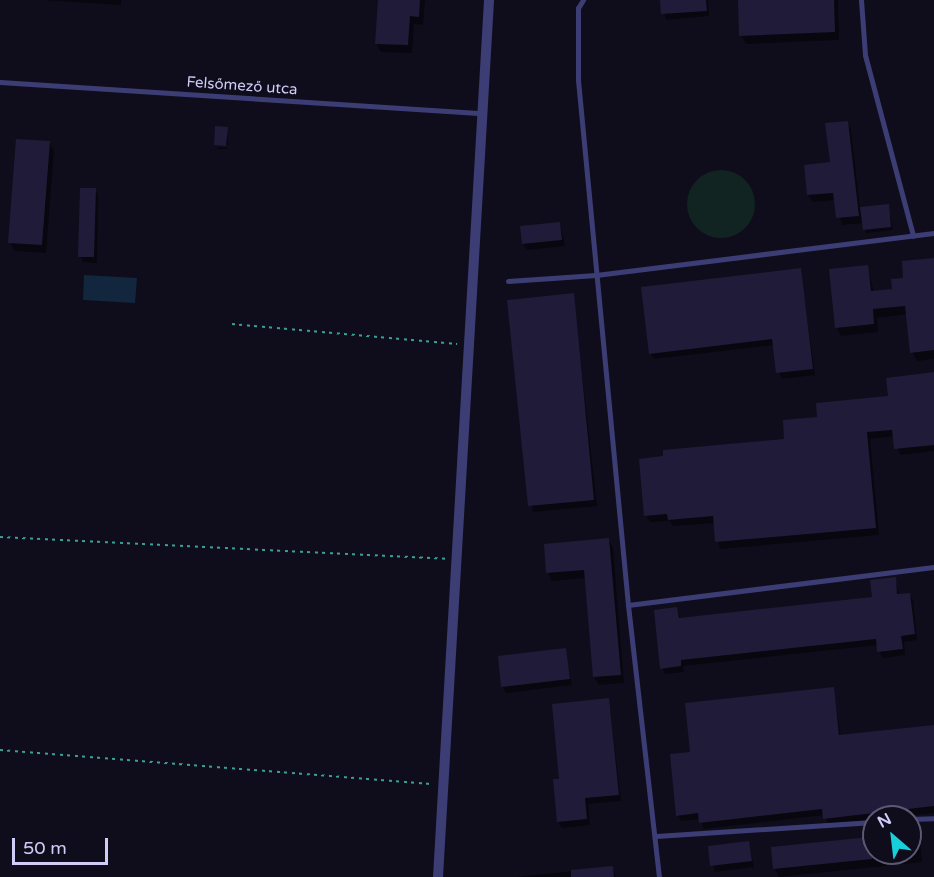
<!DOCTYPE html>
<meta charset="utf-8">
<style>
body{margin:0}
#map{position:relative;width:934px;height:877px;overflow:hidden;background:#0f0d1b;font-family:"Varela Round",sans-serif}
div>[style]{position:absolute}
.green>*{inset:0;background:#112422}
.round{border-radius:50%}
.water>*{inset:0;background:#12263e}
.shadow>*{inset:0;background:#0007}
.building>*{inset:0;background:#201b39}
.path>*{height:2px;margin-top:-1px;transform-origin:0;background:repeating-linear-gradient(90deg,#39a095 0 3px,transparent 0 7.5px)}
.service>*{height:5px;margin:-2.5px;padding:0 2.5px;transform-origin:2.5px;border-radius:2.5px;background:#3d3d75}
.minor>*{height:10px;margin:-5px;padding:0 5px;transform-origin:5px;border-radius:5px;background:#3d3d75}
span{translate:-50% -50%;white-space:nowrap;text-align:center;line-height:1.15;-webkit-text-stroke:4.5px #0f0d1b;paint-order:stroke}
.street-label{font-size:15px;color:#cfccf9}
.north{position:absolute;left:862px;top:805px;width:60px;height:60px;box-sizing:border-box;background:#0f0d1b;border:2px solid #5c5974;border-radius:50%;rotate:332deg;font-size:16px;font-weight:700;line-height:24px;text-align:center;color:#cfccf9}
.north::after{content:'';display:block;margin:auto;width:21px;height:27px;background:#18d0d9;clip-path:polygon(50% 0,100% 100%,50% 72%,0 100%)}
.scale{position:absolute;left:12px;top:838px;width:96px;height:27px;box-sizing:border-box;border:3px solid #cfccf9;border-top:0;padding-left:8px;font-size:18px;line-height:21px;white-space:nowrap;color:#cfccf9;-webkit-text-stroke:4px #0f0d1b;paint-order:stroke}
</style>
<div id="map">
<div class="green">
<i class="round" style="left:687px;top:170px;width:68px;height:68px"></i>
</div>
<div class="water">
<i style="clip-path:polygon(84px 275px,137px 278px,135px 303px,83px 300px)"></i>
</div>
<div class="shadow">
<i style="clip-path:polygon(42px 0,121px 0,121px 5px)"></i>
<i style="clip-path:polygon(379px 0,425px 0,423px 25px,414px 24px,412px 53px,381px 52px,376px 43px)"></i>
<i style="clip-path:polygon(662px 0,708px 0,709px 16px,666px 20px)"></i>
<i style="clip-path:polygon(739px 0,838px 0,839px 40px,746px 44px,741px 35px)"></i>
<i style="clip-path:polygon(847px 122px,851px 130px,860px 208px,888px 205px,893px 230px,866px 233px,864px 223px,842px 225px,835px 200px,813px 202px,808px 195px,806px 166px,831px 164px)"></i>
<i style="clip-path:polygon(227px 128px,228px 145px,215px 144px)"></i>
<i style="clip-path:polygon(49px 142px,54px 151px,46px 253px,15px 251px,10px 242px)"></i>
<i style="clip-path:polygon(217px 147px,228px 148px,228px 149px,218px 149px)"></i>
<i style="clip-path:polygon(95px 189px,98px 195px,97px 263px,83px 262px,80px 256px)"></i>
<i style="clip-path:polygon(560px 223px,565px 246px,527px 250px,523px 244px)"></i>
<i style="clip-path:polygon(934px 261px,934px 359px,917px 361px,912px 352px,908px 314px,877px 318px,878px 332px,841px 336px,837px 328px,867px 267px,874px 292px,893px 290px)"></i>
<i style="clip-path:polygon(800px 270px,815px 375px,781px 379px,774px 345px,654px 359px,650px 353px)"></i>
<i style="clip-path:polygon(573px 295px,597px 506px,533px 512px,509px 302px)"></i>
<i style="clip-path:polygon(934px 374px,934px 451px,900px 455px,894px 436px,870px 439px,879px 535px,720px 549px,715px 523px,673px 526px,670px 521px,650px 522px,646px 515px,786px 441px,818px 418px,890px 397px)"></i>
<i style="clip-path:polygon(609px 540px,613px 548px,624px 683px,599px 685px,594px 677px,586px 578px,552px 581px,548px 573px)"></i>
<i style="clip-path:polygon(895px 579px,899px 595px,909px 594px,913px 600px,917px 640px,904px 642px,905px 655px,882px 658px,878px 645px,683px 666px,684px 672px,665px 674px,662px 668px,677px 609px,681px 619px,874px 598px)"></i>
<i style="clip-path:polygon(565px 650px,572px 685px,506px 693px,503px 687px)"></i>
<i style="clip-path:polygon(833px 688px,841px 737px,934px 726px,934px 813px,828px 824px,825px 815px,704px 829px,700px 819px,681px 821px,678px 815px,691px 753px)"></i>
<i style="clip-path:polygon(609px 700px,621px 801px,588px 804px,590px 825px,562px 828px,558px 822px,561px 780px)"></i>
<i style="clip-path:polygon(910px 833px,915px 833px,920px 840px,922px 862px,779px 877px,775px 869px,773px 848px,874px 837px,874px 853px,910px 853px)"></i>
<i style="clip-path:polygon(749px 843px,754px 867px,715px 872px,710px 848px)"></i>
<i style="clip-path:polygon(612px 867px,616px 877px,516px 877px)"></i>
</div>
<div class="building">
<i style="clip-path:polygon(378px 0,420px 0,419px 17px,410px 16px,408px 45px,375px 44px)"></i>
<i style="clip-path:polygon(660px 0,706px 0,707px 11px,661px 14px)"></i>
<i style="clip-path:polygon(738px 0,834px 0,835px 32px,739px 36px)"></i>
<i style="clip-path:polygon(848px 121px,859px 216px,836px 218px,833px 193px,807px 195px,804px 165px,830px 162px,825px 123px)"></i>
<i style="clip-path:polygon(215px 126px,228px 127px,226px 146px,214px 145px)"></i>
<i style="clip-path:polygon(16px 139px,50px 141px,42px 245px,8px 243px)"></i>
<i style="clip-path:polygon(80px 188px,96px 188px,94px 257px,78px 257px)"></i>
<i style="clip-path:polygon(889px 204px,891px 227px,863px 230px,860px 207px)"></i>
<i style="clip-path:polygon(560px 222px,562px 240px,522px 244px,520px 226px)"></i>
<i style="clip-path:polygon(934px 258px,934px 350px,910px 353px,905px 306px,873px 309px,874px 324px,835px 328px,829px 269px,868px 265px,871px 291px,892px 289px,891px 279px,903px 278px,902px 261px)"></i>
<i style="clip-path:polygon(801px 268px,813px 369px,776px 373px,772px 339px,649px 354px,641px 287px)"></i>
<i style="clip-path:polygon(574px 293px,594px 500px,528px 506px,507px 300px)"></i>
<i style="clip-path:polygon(934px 372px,934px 445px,894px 449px,892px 430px,867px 432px,876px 528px,715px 542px,713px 516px,668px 520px,667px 514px,644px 516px,639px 459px,663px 456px,663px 450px,784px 439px,783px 420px,817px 417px,816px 403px,888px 396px,886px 378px)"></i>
<i style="clip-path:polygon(609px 538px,621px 675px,593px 677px,584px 570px,546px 573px,544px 544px)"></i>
<i style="clip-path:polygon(896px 577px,897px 594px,910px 593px,915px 634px,901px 636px,903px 649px,877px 652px,876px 639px,681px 660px,681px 666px,660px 669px,654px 610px,677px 607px,679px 618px,872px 597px,870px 580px)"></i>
<i style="clip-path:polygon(566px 648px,570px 679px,501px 687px,498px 656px)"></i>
<i style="clip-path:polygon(834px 687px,839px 735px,934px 725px,934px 806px,823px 819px,822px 809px,699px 823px,698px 813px,676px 816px,670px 754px,690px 752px,685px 703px)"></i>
<i style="clip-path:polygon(609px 698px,619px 795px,585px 798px,587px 819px,557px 822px,553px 779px,559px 779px,552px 704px)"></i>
<i style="clip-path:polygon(870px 837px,872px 859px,773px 869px,771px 847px)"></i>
<i style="clip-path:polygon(749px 841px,752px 861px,710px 866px,708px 846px)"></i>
<i style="clip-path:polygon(613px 866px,614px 877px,571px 877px,571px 870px)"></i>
</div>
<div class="path">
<i style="left:232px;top:324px;width:226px;rotate:5.1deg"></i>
<i style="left:0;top:537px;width:447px;rotate:2.8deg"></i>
<i style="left:0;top:750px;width:432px;rotate:4.5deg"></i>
</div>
<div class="service">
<i style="left:583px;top:0;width:9px;rotate:122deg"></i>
<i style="left:578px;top:8px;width:72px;rotate:90deg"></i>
<i style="left:578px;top:80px;width:527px;rotate:84.56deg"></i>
<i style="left:628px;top:605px;width:274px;rotate:83.5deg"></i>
<i style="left:861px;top:0;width:55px;rotate:85.8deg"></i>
<i style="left:865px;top:55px;width:187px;rotate:75.1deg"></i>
<i style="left:0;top:82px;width:483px;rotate:3.7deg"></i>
<i style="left:508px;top:281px;width:88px;rotate:-3.9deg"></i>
<i style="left:596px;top:275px;width:341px;rotate:-7.1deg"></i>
<i style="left:628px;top:605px;width:308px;rotate:-7.1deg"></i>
<i style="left:910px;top:819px;width:24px;rotate:-2deg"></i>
<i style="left:656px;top:836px;width:218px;rotate:-3.7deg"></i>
</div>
<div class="minor">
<i style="left:438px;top:877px;width:878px;rotate:-86.67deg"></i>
</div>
<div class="street-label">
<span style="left:242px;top:86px;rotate:4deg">Felsőmező utca</span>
</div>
<div class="north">N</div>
<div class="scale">50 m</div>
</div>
